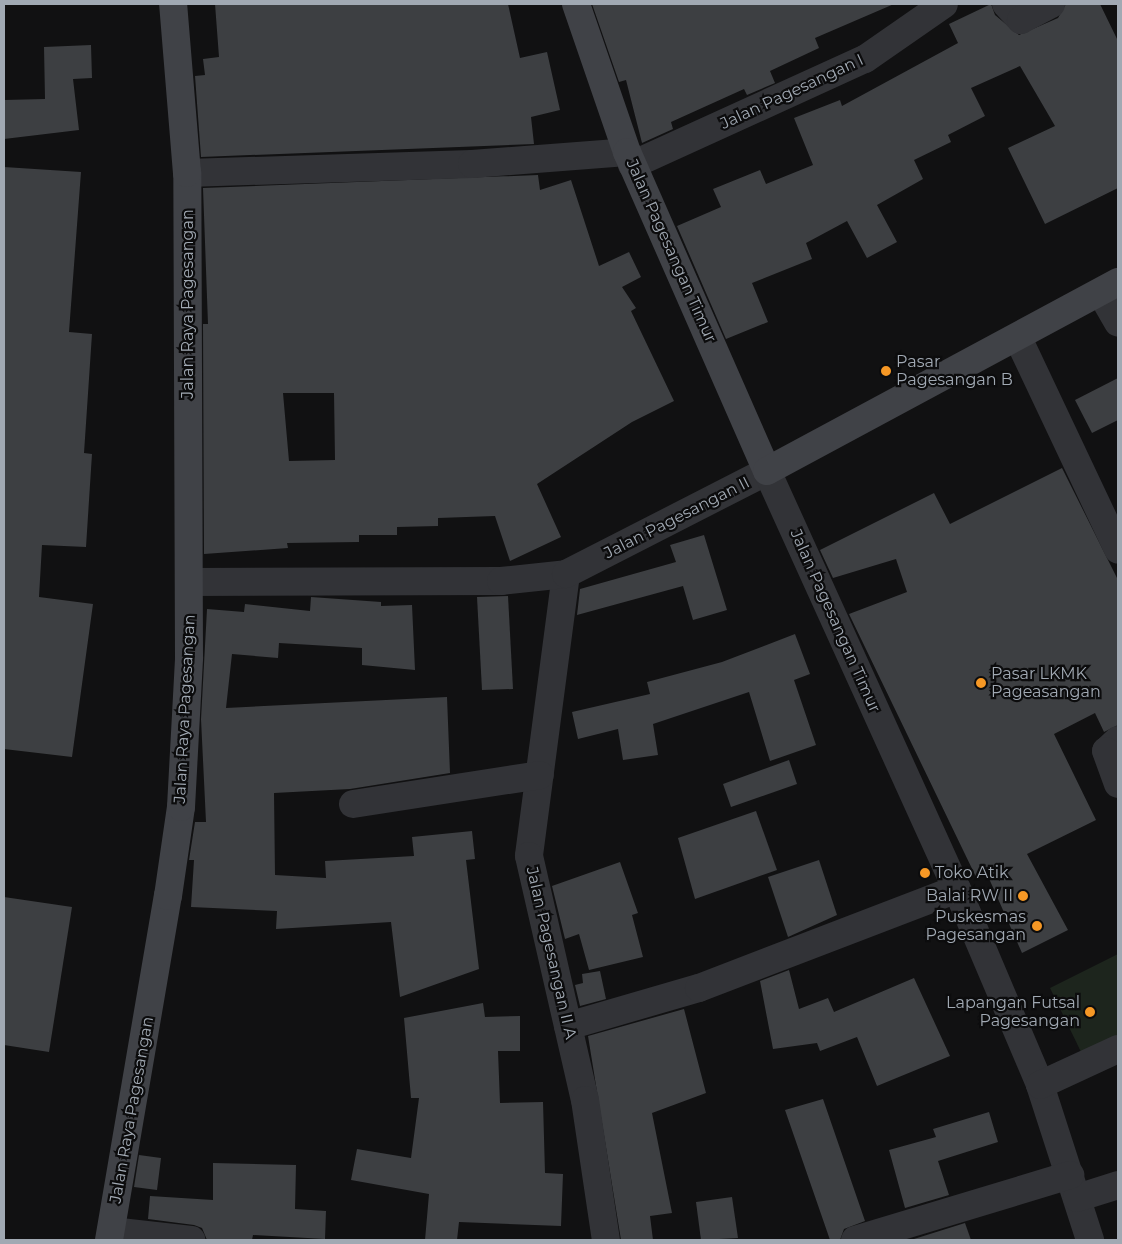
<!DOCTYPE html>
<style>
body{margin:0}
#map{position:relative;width:1122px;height:1244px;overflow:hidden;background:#111112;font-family:Montserrat,sans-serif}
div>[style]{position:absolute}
.green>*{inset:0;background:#1d251d}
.building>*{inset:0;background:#3d3f42}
.street>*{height:28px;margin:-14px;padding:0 14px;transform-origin:14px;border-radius:14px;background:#323337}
.secondary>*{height:28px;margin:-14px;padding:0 14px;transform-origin:14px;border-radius:14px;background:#404247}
.dots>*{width:14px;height:14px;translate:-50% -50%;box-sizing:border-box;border:2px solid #0c0c0d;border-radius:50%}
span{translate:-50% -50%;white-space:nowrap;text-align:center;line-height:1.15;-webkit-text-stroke:4.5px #0c0c0d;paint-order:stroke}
.street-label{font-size:16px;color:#a1a9b3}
.poi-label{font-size:16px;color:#a1a9b3}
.left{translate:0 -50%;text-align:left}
.right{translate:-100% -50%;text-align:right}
.frame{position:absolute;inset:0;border:5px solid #a1a9b3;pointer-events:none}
</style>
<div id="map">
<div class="green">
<i style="clip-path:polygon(1118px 954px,1118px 1037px,1082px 1054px,1050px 988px)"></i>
</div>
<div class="building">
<i style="clip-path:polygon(215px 4px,508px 4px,520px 58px,547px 52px,560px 110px,531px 117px,534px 144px,201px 157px,195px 76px,205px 75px,203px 59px,219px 57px)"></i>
<i style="clip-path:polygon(592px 4px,894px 4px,815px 38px,819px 48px,770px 71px,775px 83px,747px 95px,744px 89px,671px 122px,673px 129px,642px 143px,626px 80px,619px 82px)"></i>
<i style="clip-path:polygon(991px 4px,995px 15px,1019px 35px,1058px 18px,1066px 4px,1100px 4px,1118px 41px,1118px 188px,1045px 224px,1008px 148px,1055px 126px,1020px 66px,971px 88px,985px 116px,948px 135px,951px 142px,914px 160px,923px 179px,877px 205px,897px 242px,867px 258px,847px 221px,806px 243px,812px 259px,752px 283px,768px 322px,726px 339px,677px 226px,721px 207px,713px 189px,760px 170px,766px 184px,813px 165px,794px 118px,840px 100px,842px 106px,958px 43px,949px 24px)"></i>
<i style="clip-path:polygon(91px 45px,92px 78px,73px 79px,79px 130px,4px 139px,4px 100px,45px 99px,44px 47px)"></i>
<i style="clip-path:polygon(4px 167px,81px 172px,69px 332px,92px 334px,84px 453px,92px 454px,86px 547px,42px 545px,39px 597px,93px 604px,72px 757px,4px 749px)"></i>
<i style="clip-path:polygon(evenodd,538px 175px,540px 190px,571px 180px,599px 266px,629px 252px,641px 277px,622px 287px,636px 308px,631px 311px,674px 401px,632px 422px,537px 484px,561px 537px,510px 561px,495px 516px,438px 518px,438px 526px,397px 527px,397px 535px,359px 535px,359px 542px,287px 543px,288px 548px,204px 554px,203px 324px,208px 324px,203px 188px,538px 175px,283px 393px,334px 393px,335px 460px,289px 461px,283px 393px)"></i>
<i style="clip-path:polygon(1118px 378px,1118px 420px,1092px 433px,1075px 400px)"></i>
<i style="clip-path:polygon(1062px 468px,1118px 580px,1118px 725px,1104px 732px,1095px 713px,1054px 734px,1096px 820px,1027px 854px,1068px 930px,1022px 953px,987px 874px,977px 879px,849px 614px,907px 592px,896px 559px,833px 578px,820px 550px,934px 493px,950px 524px)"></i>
<i style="clip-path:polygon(704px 535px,727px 610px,693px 620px,683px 586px,577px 615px,580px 589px,676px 562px,670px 545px)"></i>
<i style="clip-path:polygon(508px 596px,513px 689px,482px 690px,477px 597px)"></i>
<i style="clip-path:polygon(311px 597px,381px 602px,381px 606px,412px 605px,415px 670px,362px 665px,362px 648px,279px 643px,278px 658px,232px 654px,226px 708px,447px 697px,450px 773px,350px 789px,274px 793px,275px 875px,326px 878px,325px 861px,414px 856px,412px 837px,472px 831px,475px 859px,466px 860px,479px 969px,400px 997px,391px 922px,276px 929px,277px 911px,191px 907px,194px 860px,189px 860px,195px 822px,206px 822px,201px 719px,207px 609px,244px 612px,245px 604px,310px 611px)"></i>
<i style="clip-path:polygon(795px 634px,810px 674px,794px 680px,816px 745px,770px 761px,749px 692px,653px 724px,658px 755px,623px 760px,618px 729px,578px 739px,572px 712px,650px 694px,647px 682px,722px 662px)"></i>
<i style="clip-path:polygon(789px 760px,797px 784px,731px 807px,723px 784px)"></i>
<i style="clip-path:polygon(756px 811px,777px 870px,695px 899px,678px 838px)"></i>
<i style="clip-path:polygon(819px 860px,837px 915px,788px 937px,768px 877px)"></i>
<i style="clip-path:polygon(620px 862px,638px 913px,632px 915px,643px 957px,589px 970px,579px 934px,565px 939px,552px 886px)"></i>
<i style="clip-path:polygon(4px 897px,72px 907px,49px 1052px,4px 1045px)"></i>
<i style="clip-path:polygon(789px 970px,799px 1009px,828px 998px,834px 1012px,914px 978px,950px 1056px,877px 1086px,857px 1037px,820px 1051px,817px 1043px,773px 1049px,760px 981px)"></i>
<i style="clip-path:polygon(600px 971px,606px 999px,580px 1006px,575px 985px,583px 983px,582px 974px)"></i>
<i style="clip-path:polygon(483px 1003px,485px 1017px,520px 1016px,520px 1051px,498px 1051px,500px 1103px,543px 1102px,545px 1173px,563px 1174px,561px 1226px,459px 1222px,457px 1240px,425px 1240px,429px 1194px,351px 1180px,357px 1149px,411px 1158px,419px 1098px,411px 1098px,404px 1018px)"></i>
<i style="clip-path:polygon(684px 1009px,706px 1093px,652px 1113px,672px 1213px,650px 1216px,653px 1240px,621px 1240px,588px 1036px)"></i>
<i style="clip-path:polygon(823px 1099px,865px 1221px,844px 1229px,840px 1240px,830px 1240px,785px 1110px)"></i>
<i style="clip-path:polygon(989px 1112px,998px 1142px,938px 1161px,949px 1195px,905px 1208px,889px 1150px,936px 1137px,933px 1129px)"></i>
<i style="clip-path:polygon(139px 1155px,161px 1158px,157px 1190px,134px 1187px)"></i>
<i style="clip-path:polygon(213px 1163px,296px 1165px,295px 1209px,326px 1211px,325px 1239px,253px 1235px,252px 1240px,207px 1240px,202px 1228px,194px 1225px,148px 1219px,150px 1196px,213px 1200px)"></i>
<i style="clip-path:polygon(732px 1197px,738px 1238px,701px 1240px,696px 1202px)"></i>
<i style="clip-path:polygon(965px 1223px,971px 1240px,914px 1240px,914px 1239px)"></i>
</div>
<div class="street">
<i style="left:1006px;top:4px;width:22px;rotate:47deg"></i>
<i style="left:1021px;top:20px;width:34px;rotate:-28deg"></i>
<i style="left:632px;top:165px;width:256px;rotate:-24.5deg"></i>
<i style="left:865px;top:59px;width:96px;rotate:-34.8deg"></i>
<i style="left:187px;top:173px;width:285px;rotate:-1.8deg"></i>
<i style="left:472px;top:164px;width:155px;rotate:-4.4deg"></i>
<i style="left:1101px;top:293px;width:34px;rotate:60deg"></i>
<i style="left:1018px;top:338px;width:234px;rotate:64.7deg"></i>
<i style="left:566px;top:574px;width:284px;rotate:97.5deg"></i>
<i style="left:529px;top:856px;width:250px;rotate:77.1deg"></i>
<i style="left:585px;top:1100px;width:142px;rotate:81.5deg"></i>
<i style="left:190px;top:582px;width:311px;rotate:-0.2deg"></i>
<i style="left:501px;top:581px;width:65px;rotate:-6.1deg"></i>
<i style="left:566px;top:574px;width:226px;rotate:-27.1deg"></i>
<i style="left:767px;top:471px;width:459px;rotate:65.6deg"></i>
<i style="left:957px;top:889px;width:213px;rotate:67deg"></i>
<i style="left:1040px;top:1085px;width:163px;rotate:72.1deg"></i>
<i style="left:1118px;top:740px;width:16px;rotate:137deg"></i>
<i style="left:1106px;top:751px;width:35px;rotate:70deg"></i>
<i style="left:353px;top:804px;width:189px;rotate:-8.8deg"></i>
<i style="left:568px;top:1026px;width:136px;rotate:-16.2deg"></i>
<i style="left:699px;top:988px;width:276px;rotate:-21deg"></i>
<i style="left:1040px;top:1085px;width:86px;rotate:-24.8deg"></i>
<i style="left:1077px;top:1198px;width:43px;rotate:-17.6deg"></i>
<i style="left:111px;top:1231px;width:81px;rotate:6.3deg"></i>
<i style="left:855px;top:1240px;width:225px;rotate:-16.8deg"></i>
</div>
<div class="secondary">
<i style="left:576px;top:4px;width:157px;rotate:71deg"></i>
<i style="left:627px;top:152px;width:348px;rotate:66.3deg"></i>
<i style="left:767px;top:471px;width:399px;rotate:-28.3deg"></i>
<i style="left:109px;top:1240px;width:349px;rotate:-80.3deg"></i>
<i style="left:168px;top:896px;width:90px;rotate:-81.7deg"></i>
<i style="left:181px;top:807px;width:150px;rotate:-86.9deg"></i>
<i style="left:189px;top:657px;width:484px;rotate:-90.2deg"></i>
<i style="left:187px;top:173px;width:170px;rotate:-94.7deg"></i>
</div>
<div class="dots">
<i style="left:886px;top:371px;background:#f69825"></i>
<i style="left:981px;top:683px;background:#f69825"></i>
<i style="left:925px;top:873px;background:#f69825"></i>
<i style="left:1023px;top:896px;background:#f69825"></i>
<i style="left:1037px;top:926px;background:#f69825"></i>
<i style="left:1090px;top:1012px;background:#f69825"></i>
</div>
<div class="street-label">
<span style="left:792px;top:92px;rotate:-25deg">Jalan Pagesangan I</span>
<span style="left:671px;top:251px;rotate:66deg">Jalan Pagesangan Timur</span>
<span style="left:188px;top:304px;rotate:-90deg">Jalan Raya Pagesangan</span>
<span style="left:677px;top:518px;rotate:-27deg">Jalan Pagesangan II</span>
<span style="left:835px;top:621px;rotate:66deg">Jalan Pagesangan Timur</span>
<span style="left:185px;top:709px;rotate:-87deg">Jalan Raya Pagesangan</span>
<span style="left:551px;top:953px;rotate:77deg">Jalan Pagesangan II A</span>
<span style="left:132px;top:1110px;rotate:-80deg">Jalan Raya Pagesangan</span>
</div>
<div class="poi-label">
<span class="left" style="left:896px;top:371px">Pasar<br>Pagesangan B</span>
<span class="left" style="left:991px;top:683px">Pasar LKMK<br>Pageasangan</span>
<span class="left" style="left:935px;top:873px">Toko Atik</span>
<span class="right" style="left:1013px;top:896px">Balai RW II</span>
<span class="right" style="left:1026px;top:926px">Puskesmas<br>Pagesangan</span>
<span class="right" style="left:1080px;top:1012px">Lapangan Futsal<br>Pagesangan</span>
</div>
<div class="frame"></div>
</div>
